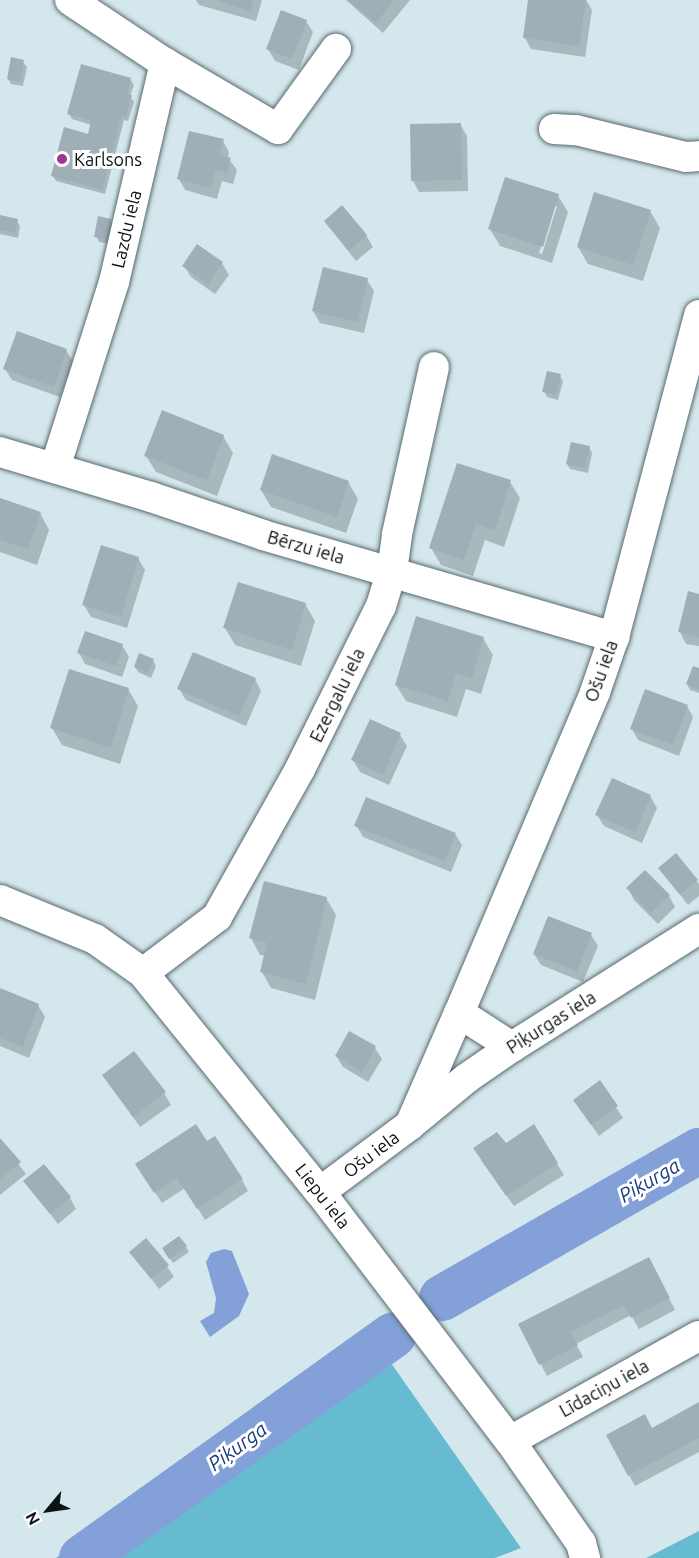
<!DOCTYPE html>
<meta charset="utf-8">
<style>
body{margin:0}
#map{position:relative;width:699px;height:1558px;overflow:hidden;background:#d4e7ec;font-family:Ubuntu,sans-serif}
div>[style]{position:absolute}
.forest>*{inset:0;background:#66bbd0}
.water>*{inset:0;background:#83a1d8}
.shadow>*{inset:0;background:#0003}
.river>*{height:46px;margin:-23px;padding:0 23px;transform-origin:23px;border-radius:23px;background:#83a1d8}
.building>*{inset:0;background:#a0aeb8}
.roads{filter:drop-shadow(0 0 2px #596a6e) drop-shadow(0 0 2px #596a6e)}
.street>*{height:30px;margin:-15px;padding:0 15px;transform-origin:15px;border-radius:15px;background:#fff}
.dots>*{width:16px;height:16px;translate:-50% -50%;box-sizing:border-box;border:3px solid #fff;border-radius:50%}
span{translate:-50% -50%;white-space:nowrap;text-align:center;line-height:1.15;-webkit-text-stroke:6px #fff;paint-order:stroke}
.poi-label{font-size:18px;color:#0c1314}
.left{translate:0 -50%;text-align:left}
.street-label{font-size:18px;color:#0c1314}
.water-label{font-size:20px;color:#193b7c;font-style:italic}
.north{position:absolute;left:18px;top:1480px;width:60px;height:60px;-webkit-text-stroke:4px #fff;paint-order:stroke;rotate:241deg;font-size:16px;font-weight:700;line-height:24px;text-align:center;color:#0c1314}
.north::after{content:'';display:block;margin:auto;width:21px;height:27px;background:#0c1314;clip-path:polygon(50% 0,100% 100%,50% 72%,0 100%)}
</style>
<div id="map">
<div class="forest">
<i style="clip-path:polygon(367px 1329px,521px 1548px,495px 1558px,56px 1558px)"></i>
<i style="clip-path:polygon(699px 1531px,699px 1558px,646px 1558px)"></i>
</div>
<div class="water">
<i style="clip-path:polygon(224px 1249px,232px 1251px,249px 1294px,239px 1316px,210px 1337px,200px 1321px,214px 1313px,216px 1298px,206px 1262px,211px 1253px)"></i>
</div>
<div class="shadow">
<i style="clip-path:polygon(196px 0,262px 0,256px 21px,199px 5px)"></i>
<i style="clip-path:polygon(346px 0,410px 0,383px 33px)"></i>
<i style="clip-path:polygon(530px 0,586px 0,592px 10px,585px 57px,531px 49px,525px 38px)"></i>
<i style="clip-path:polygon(306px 21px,313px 32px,299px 70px,275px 61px,268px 49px)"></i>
<i style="clip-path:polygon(23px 62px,27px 67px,23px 86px,11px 84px,8px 79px)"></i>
<i style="clip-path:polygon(130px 79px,134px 85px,130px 96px,134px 102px,128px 121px,124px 120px,105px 194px,56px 181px,53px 176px,89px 136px,91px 125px,72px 119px,69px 114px)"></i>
<i style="clip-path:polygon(460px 124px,467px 136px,468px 191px,419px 192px,413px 181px,411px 125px)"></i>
<i style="clip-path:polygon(223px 141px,229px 152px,228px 158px,237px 170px,233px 184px,222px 181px,217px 199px,185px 190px,179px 179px)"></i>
<i style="clip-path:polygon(evenodd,558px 196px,568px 212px,552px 263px,500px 246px,490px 229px,558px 196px,554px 206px,557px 206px,542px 254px,539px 253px,554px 206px)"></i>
<i style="clip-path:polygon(650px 211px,660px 228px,643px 281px,588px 264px,578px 247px)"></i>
<i style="clip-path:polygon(0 217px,17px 221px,20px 226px,18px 238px,0 234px)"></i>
<i style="clip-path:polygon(110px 220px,114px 226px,109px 244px,99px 242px,96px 236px)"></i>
<i style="clip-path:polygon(325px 222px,366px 235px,373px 247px,356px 261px)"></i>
<i style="clip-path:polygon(197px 246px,222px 263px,229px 275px,215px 294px,191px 277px,184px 266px)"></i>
<i style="clip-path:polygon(367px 280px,374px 291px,364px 333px,320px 323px,313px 311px)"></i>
<i style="clip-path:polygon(66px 350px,73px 362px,60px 397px,12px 380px,5px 369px)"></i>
<i style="clip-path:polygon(560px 376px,563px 381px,558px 400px,547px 397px,544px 391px)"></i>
<i style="clip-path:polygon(223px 436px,233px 453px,217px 496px,156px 472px,146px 456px)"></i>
<i style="clip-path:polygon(589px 447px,592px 453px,588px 473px,570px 469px,567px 464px)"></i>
<i style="clip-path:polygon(348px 482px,358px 499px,346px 533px,271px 507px,261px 490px)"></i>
<i style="clip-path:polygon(510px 482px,520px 498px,504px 547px,485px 540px,473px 576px,441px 565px,431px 548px)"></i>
<i style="clip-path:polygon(0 500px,40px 513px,49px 530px,37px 565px,0 552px)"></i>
<i style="clip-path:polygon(138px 558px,145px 570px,127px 628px,91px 617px,84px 605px)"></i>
<i style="clip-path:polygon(699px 595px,699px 646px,686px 644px,680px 632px)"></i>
<i style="clip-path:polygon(305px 604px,315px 621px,301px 666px,235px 645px,225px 628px)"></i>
<i style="clip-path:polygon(483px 638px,493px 655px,481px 694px,466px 689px,457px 717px,406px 701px,396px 685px)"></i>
<i style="clip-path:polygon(122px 645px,129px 657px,122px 677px,85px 664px,79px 653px)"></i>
<i style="clip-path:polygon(153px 660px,156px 666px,151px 678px,138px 672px,135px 667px)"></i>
<i style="clip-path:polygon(699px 670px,699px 693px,690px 690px,687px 684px)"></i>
<i style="clip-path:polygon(255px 679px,261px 691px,246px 726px,186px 700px,179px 689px)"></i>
<i style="clip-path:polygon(128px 689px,138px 706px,120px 764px,62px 745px,52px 728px)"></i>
<i style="clip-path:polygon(687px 706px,693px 717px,679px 756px,638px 740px,632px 729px)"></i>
<i style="clip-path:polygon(400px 735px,407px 746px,389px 785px,360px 772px,353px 760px)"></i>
<i style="clip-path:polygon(650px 796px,657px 808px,642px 843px,604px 826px,597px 815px)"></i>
<i style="clip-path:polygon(356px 825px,455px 834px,462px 845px,451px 872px,363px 837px)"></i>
<i style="clip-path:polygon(676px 855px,699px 884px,699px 896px,688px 905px,660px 868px)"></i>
<i style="clip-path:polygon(628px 888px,669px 896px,675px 907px,658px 924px,634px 900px)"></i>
<i style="clip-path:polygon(326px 898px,336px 915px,315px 1000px,271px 988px,262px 972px,266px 956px,260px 955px,251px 938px)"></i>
<i style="clip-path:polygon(591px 935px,598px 946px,583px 982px,541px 965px,534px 954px)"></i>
<i style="clip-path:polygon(0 990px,38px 1005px,45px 1017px,29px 1058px,0 1046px)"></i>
<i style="clip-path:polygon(375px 1048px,382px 1059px,368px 1082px,343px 1067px,336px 1056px)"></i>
<i style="clip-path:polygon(104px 1076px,164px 1093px,171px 1105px,140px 1127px)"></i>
<i style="clip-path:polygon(600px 1083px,623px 1118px,599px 1136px,582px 1111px)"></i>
<i style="clip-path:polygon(534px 1126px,564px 1175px,514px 1206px,481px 1160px)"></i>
<i style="clip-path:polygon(0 1140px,26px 1174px,0 1195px)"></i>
<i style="clip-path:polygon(206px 1144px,242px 1180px,248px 1191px,205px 1220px,185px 1188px,162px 1203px,144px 1176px)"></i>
<i style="clip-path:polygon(25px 1181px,70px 1198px,76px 1209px,58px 1224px)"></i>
<i style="clip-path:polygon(186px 1247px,189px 1252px,173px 1263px,167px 1254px)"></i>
<i style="clip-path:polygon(131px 1252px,167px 1266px,174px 1277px,159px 1289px)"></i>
<i style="clip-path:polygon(655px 1270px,675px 1310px,639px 1329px,631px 1315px,576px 1344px,583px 1357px,547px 1376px,520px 1324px)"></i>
<i style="clip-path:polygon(699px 1404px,699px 1452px,635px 1486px,629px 1475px,651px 1429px)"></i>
</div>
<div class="river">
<i style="left:442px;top:1298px;width:296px;rotate:-29.8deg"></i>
<i style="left:82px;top:1558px;width:383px;rotate:-35.6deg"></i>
</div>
<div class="building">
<i style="clip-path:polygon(215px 0,253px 0,250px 11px)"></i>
<i style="clip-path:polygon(348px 0,394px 0,376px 23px)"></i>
<i style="clip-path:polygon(528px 0,586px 0,579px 46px,523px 38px)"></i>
<i style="clip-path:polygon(281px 10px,307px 20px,292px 59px,266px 49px)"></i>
<i style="clip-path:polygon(11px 57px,24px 60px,20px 82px,7px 79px)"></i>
<i style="clip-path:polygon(81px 64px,131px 78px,127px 94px,132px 95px,126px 117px,122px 115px,102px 190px,51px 176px,64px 127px,88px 134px,91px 121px,67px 114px)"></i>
<i style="clip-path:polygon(461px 123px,462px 180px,411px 181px,410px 124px)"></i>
<i style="clip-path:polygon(189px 131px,224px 139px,219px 155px,231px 158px,227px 173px,216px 170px,211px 188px,177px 179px)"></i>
<i style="clip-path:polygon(505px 177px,559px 194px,543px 247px,488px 229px)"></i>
<i style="clip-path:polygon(594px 192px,651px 210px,633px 265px,577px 247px)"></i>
<i style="clip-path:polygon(342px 205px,367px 235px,349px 251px,324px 221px)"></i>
<i style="clip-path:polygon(0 215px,18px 219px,15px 233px,0 230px)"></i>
<i style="clip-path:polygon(98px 216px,111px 219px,107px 240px,94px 237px)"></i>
<i style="clip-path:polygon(197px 244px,223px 262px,208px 284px,182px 266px)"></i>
<i style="clip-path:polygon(323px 267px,368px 278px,358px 322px,312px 311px)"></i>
<i style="clip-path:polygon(17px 331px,67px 349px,54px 387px,3px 369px)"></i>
<i style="clip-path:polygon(547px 371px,561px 374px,556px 395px,542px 392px)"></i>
<i style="clip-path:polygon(162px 410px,224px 435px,207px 480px,144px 456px)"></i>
<i style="clip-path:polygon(571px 442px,590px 446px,585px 468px,566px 464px)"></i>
<i style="clip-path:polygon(272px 454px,349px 481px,337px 517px,260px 490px)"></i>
<i style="clip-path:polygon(457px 463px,511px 480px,495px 531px,476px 524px,464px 560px,429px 548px)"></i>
<i style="clip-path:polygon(0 498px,41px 512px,28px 549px,0 540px)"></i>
<i style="clip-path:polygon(101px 545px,139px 557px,121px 617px,82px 605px)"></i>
<i style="clip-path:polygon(238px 582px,306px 603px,292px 650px,223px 628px)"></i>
<i style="clip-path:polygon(688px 591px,699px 594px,699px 637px,678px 632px)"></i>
<i style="clip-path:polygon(416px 616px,484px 637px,472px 678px,456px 673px,448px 701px,395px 685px)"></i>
<i style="clip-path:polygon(85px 631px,123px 644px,116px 666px,77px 653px)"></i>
<i style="clip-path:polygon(193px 652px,256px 678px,239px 716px,177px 689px)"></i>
<i style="clip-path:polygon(139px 653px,154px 659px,148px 673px,134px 667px)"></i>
<i style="clip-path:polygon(693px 666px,699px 668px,699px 690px,686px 684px)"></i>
<i style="clip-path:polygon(69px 669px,129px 688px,111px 748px,50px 728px)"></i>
<i style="clip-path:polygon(645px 689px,688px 705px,673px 745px,630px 729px)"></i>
<i style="clip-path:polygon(370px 719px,401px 733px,383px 775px,351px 760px)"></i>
<i style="clip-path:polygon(612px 778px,651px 795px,635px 832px,595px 815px)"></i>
<i style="clip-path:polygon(366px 797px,456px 833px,445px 861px,354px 826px)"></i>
<i style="clip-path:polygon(676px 853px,698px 880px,680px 895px,658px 868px)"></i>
<i style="clip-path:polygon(645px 870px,670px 895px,651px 913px,626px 888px)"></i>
<i style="clip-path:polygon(264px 881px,327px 897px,306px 984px,260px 972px,267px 943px,249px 938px)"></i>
<i style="clip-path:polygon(548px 916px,592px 933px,577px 971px,533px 954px)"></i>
<i style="clip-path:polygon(0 988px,39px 1004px,23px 1047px,0 1038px)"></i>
<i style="clip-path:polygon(349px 1031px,376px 1046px,362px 1072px,335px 1056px)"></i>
<i style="clip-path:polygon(134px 1051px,166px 1092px,133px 1117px,102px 1075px)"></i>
<i style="clip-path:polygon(600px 1080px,618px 1106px,591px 1125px,573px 1100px)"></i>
<i style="clip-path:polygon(196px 1124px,207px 1141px,215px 1136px,243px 1179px,197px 1209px,177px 1178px,154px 1193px,135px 1164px)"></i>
<i style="clip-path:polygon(534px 1124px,558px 1163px,506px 1196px,473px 1148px,497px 1132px,506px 1143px)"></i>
<i style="clip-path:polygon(0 1138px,21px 1162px,0 1179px)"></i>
<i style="clip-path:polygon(44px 1164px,71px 1197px,50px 1214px,23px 1181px)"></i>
<i style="clip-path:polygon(179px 1236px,187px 1246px,169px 1259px,162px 1248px)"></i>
<i style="clip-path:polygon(146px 1238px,169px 1265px,151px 1279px,129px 1252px)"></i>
<i style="clip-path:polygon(649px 1257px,670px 1298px,631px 1318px,624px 1305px,571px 1332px,578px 1345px,539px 1365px,518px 1324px)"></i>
<i style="clip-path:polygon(699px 1402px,699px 1438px,628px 1476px,606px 1435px,645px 1414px,652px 1428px)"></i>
</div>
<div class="roads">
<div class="street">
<i style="left:70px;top:0;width:114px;rotate:33.6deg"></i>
<i style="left:165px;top:63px;width:131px;rotate:30.3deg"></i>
<i style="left:278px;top:129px;width:99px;rotate:-54.1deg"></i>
<i style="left:554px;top:129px;width:22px;rotate:3deg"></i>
<i style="left:576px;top:130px;width:113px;rotate:13.8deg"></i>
<i style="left:686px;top:157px;width:13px;rotate:-4deg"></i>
<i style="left:0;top:452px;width:158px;rotate:16.6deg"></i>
<i style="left:151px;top:497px;width:118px;rotate:18.7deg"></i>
<i style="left:263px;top:535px;width:366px;rotate:16.2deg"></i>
<i style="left:55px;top:468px;width:195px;rotate:-72.4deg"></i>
<i style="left:114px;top:282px;width:225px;rotate:-76.9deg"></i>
<i style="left:0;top:900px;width:103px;rotate:22.3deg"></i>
<i style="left:95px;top:939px;width:59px;rotate:35.3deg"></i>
<i style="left:143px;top:973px;width:282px;rotate:51.1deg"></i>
<i style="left:320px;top:1192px;width:313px;rotate:52.7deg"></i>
<i style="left:510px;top:1441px;width:124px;rotate:55.2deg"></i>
<i style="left:581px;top:1543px;width:16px;rotate:75deg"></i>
<i style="left:143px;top:973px;width:93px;rotate:-37.1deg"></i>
<i style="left:217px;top:917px;width:170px;rotate:-60.7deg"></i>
<i style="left:300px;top:769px;width:182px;rotate:-63.6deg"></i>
<i style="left:381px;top:606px;width:37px;rotate:-73deg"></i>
<i style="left:392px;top:571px;width:37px;rotate:-82deg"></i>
<i style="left:397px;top:534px;width:171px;rotate:-77.5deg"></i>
<i style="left:512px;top:1047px;width:63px;rotate:-147.3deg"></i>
<i style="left:459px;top:1013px;width:349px;rotate:-67deg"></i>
<i style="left:595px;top:692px;width:58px;rotate:-70.9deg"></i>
<i style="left:614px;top:637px;width:333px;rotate:-75.2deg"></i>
<i style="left:410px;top:1125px;width:74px;rotate:-39.5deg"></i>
<i style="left:467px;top:1078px;width:55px;rotate:-34.6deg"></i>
<i style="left:512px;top:1047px;width:221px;rotate:-32.3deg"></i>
<i style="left:320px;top:1192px;width:112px;rotate:-36.7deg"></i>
<i style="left:410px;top:1125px;width:122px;rotate:-66.4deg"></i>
<i style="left:510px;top:1441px;width:216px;rotate:-29.1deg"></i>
</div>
</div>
<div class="dots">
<i style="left:62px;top:159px;background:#9e3495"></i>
</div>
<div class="poi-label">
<span class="left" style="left:74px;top:159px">Karlsons</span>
</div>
<div class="street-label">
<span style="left:126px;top:229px;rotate:-77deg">Lazdu iela</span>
<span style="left:306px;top:547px;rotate:16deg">Bērzu iela</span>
<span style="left:601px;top:671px;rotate:-70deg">Ošu iela</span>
<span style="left:337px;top:695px;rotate:-64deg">Ezergalu iela</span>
<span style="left:551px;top:1022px;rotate:-32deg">Piķurgas iela</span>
<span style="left:371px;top:1154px;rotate:-37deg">Ošu iela</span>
<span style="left:323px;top:1196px;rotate:52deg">Liepu iela</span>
<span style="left:604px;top:1388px;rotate:-29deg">Līdaciņu iela</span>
</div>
<div class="water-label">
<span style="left:649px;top:1180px;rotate:-30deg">Piķurga</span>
<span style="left:237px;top:1446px;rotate:-36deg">Piķurga</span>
</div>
<div class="north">N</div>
</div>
